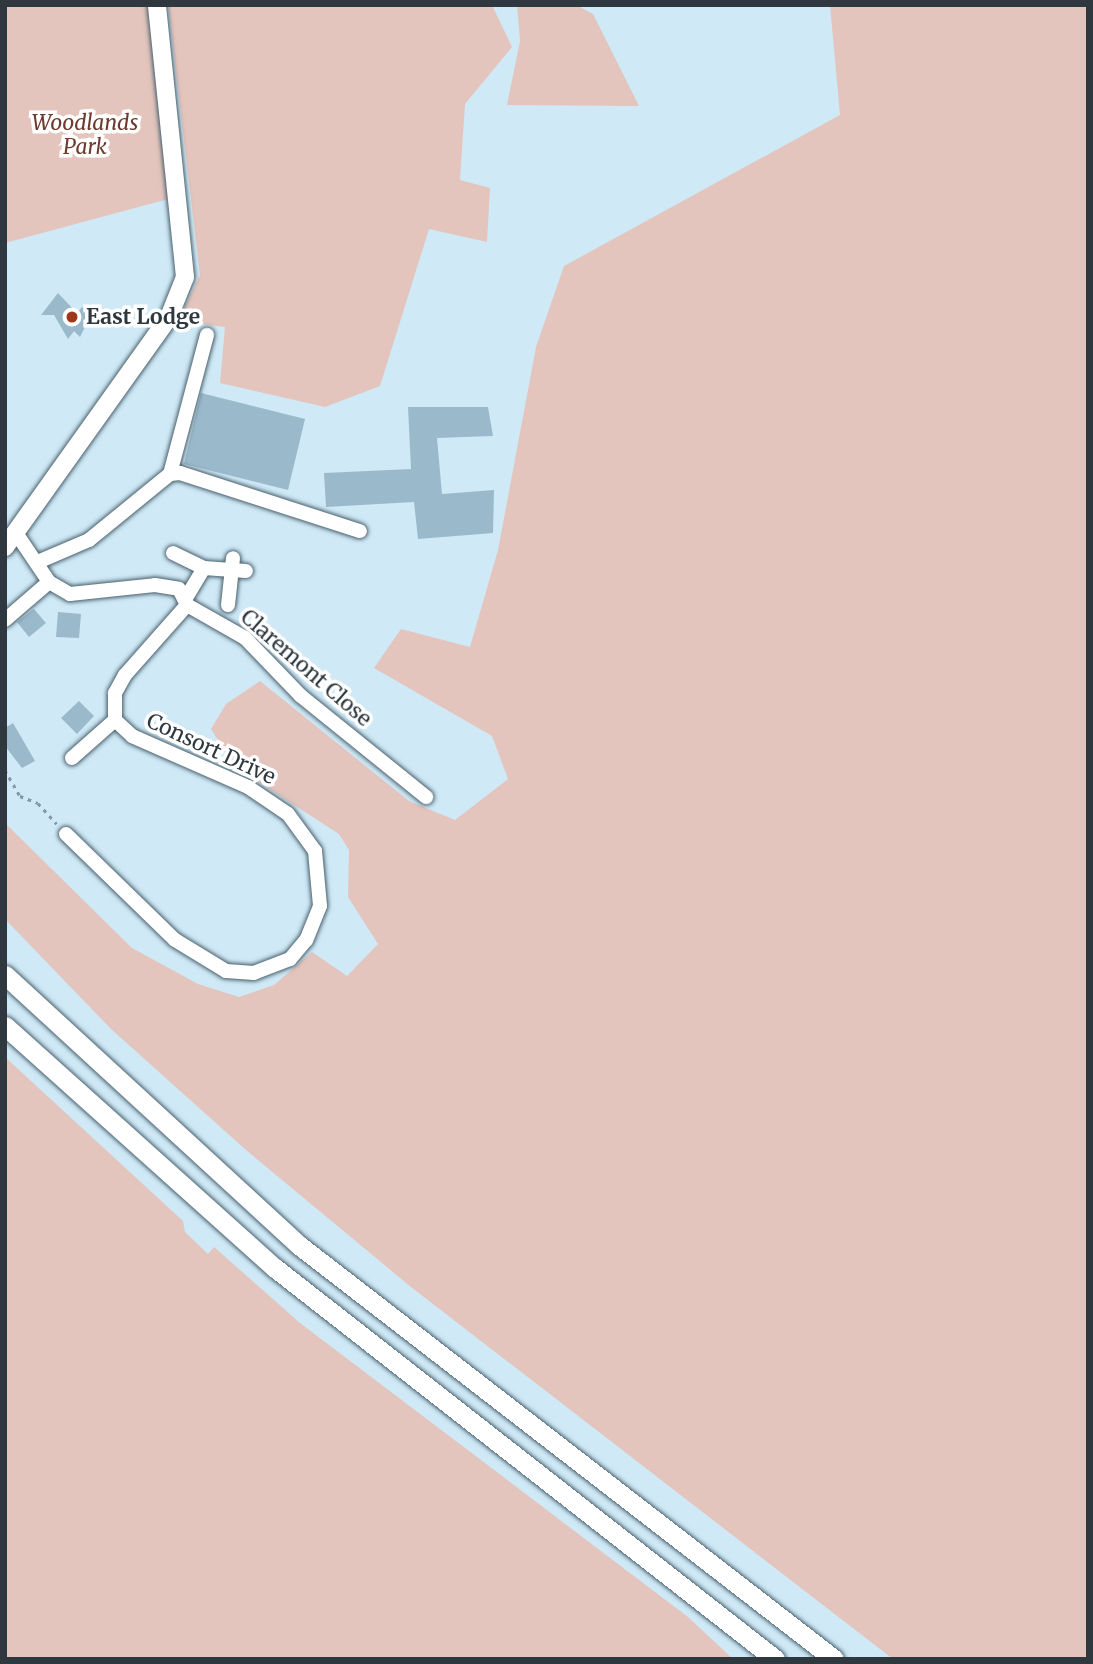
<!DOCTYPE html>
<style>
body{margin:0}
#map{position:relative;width:1093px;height:1664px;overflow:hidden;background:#cfe9f7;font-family:Merriweather,serif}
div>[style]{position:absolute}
.green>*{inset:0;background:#e3c5bd}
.building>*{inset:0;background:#9abacc}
.path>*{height:2.5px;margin-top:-1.25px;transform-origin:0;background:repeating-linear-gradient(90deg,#8597a2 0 3.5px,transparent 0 8.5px)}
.roads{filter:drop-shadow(0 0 2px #4a606c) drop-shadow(0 0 2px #4a606c)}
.minor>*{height:14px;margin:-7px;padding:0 7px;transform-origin:7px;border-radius:7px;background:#fff}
.major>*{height:18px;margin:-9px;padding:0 9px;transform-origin:9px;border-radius:9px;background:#fff}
.highway>*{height:19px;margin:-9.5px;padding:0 9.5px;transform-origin:9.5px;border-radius:9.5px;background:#fff}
.dots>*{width:19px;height:19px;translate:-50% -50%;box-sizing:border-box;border:4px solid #fff;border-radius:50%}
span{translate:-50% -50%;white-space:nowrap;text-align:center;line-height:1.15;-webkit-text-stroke:7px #fff;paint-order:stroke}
.park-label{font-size:21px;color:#6c3b2e;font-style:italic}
.poi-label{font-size:21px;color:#2e383e;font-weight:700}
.left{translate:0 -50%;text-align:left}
.street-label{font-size:21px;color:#2e383e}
.frame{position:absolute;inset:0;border:7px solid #2e383e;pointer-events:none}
</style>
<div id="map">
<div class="green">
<i style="clip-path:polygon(5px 5px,151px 5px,172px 198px,5px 243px)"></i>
<i style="clip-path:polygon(168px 5px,492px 5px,512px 47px,465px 104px,460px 180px,490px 188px,487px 242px,429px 229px,380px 386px,325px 407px,220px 383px,225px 327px,178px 321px,200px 275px)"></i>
<i style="clip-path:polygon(517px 5px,576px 5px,593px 14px,639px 106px,507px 105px,520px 41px)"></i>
<i style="clip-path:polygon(830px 5px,1088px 5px,1088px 1659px,893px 1659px,411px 1287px,246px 1150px,111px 1029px,5px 919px,5px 823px,132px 948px,198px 984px,239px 997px,274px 985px,312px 952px,347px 976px,378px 944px,348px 897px,349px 850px,339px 834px,234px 766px,211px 729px,226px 704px,260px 681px,409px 801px,455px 820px,508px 779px,492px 736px,374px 668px,401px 629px,470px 647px,498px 550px,536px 347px,564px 266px,840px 115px)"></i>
<i style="clip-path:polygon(5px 1057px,183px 1221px,185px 1232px,208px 1254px,214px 1247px,300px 1323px,688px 1617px,733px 1659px,5px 1659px)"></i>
</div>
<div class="building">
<i style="clip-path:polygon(58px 293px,77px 313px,82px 307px,91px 315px,80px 337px,74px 331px,68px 339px,54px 315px,41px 315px)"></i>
<i style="clip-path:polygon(201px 393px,305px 419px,288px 490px,184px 464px)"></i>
<i style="clip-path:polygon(408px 407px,488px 407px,493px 436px,437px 438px,442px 494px,494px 490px,493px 533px,418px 539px,414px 502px,326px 507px,324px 473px,411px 469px)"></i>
<i style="clip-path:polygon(34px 609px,46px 623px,29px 637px,17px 622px)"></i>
<i style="clip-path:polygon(58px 612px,81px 614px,79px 638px,56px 637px)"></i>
<i style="clip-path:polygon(79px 701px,94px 716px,77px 734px,61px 718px)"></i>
<i style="clip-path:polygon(13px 723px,35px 761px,22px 768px,5px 746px,5px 728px)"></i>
</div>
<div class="path">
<i style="left:5px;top:770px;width:30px;rotate:60deg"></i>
<i style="left:20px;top:796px;width:19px;rotate:21deg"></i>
<i style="left:38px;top:803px;width:28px;rotate:48deg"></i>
</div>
<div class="roads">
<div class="minor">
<i style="left:170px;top:474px;width:144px;rotate:-75.1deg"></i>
<i style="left:16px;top:533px;width:59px;rotate:56deg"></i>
<i style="left:49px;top:582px;width:24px;rotate:30deg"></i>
<i style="left:70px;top:594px;width:85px;rotate:-6deg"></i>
<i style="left:155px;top:585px;width:24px;rotate:9deg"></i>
<i style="left:179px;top:589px;width:18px;rotate:63deg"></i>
<i style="left:187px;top:605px;width:94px;rotate:131.5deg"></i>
<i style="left:125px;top:675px;width:21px;rotate:119deg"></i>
<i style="left:115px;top:693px;width:27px;rotate:90deg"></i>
<i style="left:115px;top:720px;width:23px;rotate:43deg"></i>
<i style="left:132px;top:736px;width:127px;rotate:23.7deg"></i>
<i style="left:248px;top:787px;width:48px;rotate:34deg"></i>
<i style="left:288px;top:814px;width:46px;rotate:53.9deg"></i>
<i style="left:315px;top:851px;width:55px;rotate:84.8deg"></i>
<i style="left:320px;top:906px;width:37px;rotate:112deg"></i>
<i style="left:306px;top:940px;width:25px;rotate:130deg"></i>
<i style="left:290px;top:959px;width:39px;rotate:159deg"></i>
<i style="left:254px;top:973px;width:28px;rotate:-176deg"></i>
<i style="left:226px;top:971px;width:60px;rotate:-148.7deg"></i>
<i style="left:175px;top:940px;width:152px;rotate:-135.8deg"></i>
<i style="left:173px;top:553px;width:34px;rotate:26deg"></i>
<i style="left:204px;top:568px;width:37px;rotate:121deg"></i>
<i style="left:40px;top:561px;width:53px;rotate:-23.2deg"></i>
<i style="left:89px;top:540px;width:104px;rotate:-39.2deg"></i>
<i style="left:170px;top:474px;width:10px;rotate:-6deg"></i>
<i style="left:180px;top:473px;width:189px;rotate:17.9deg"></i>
<i style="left:204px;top:568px;width:42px;rotate:4.1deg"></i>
<i style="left:187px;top:605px;width:67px;rotate:29.6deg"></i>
<i style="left:245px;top:638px;width:81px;rotate:46deg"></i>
<i style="left:301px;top:696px;width:161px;rotate:38.9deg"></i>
<i style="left:228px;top:605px;width:47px;rotate:-83.9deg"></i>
<i style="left:5px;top:620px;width:58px;rotate:-40.8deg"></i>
<i style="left:72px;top:758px;width:57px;rotate:-41.5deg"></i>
</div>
<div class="major">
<i style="left:5px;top:547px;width:282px;rotate:-54.5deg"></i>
<i style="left:169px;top:317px;width:43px;rotate:-68.2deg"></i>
<i style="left:185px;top:277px;width:273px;rotate:-95.9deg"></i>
</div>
<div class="highway">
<i style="left:5px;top:975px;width:401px;rotate:42.6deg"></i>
<i style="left:300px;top:1246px;width:675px;rotate:37.72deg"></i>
<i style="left:5px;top:1026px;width:363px;rotate:41.9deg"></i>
<i style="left:275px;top:1268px;width:635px;rotate:38.03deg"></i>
</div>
</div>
<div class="dots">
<i style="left:72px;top:317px;background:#9f371a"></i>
</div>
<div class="park-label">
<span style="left:85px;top:135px">Woodlands<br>Park</span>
</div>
<div class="poi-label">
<span class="left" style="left:86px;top:317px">East Lodge</span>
</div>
<div class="street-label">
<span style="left:306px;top:668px;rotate:41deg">Claremont Close</span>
<span style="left:211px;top:749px;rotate:25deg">Consort Drive</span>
</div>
<div class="frame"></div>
</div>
